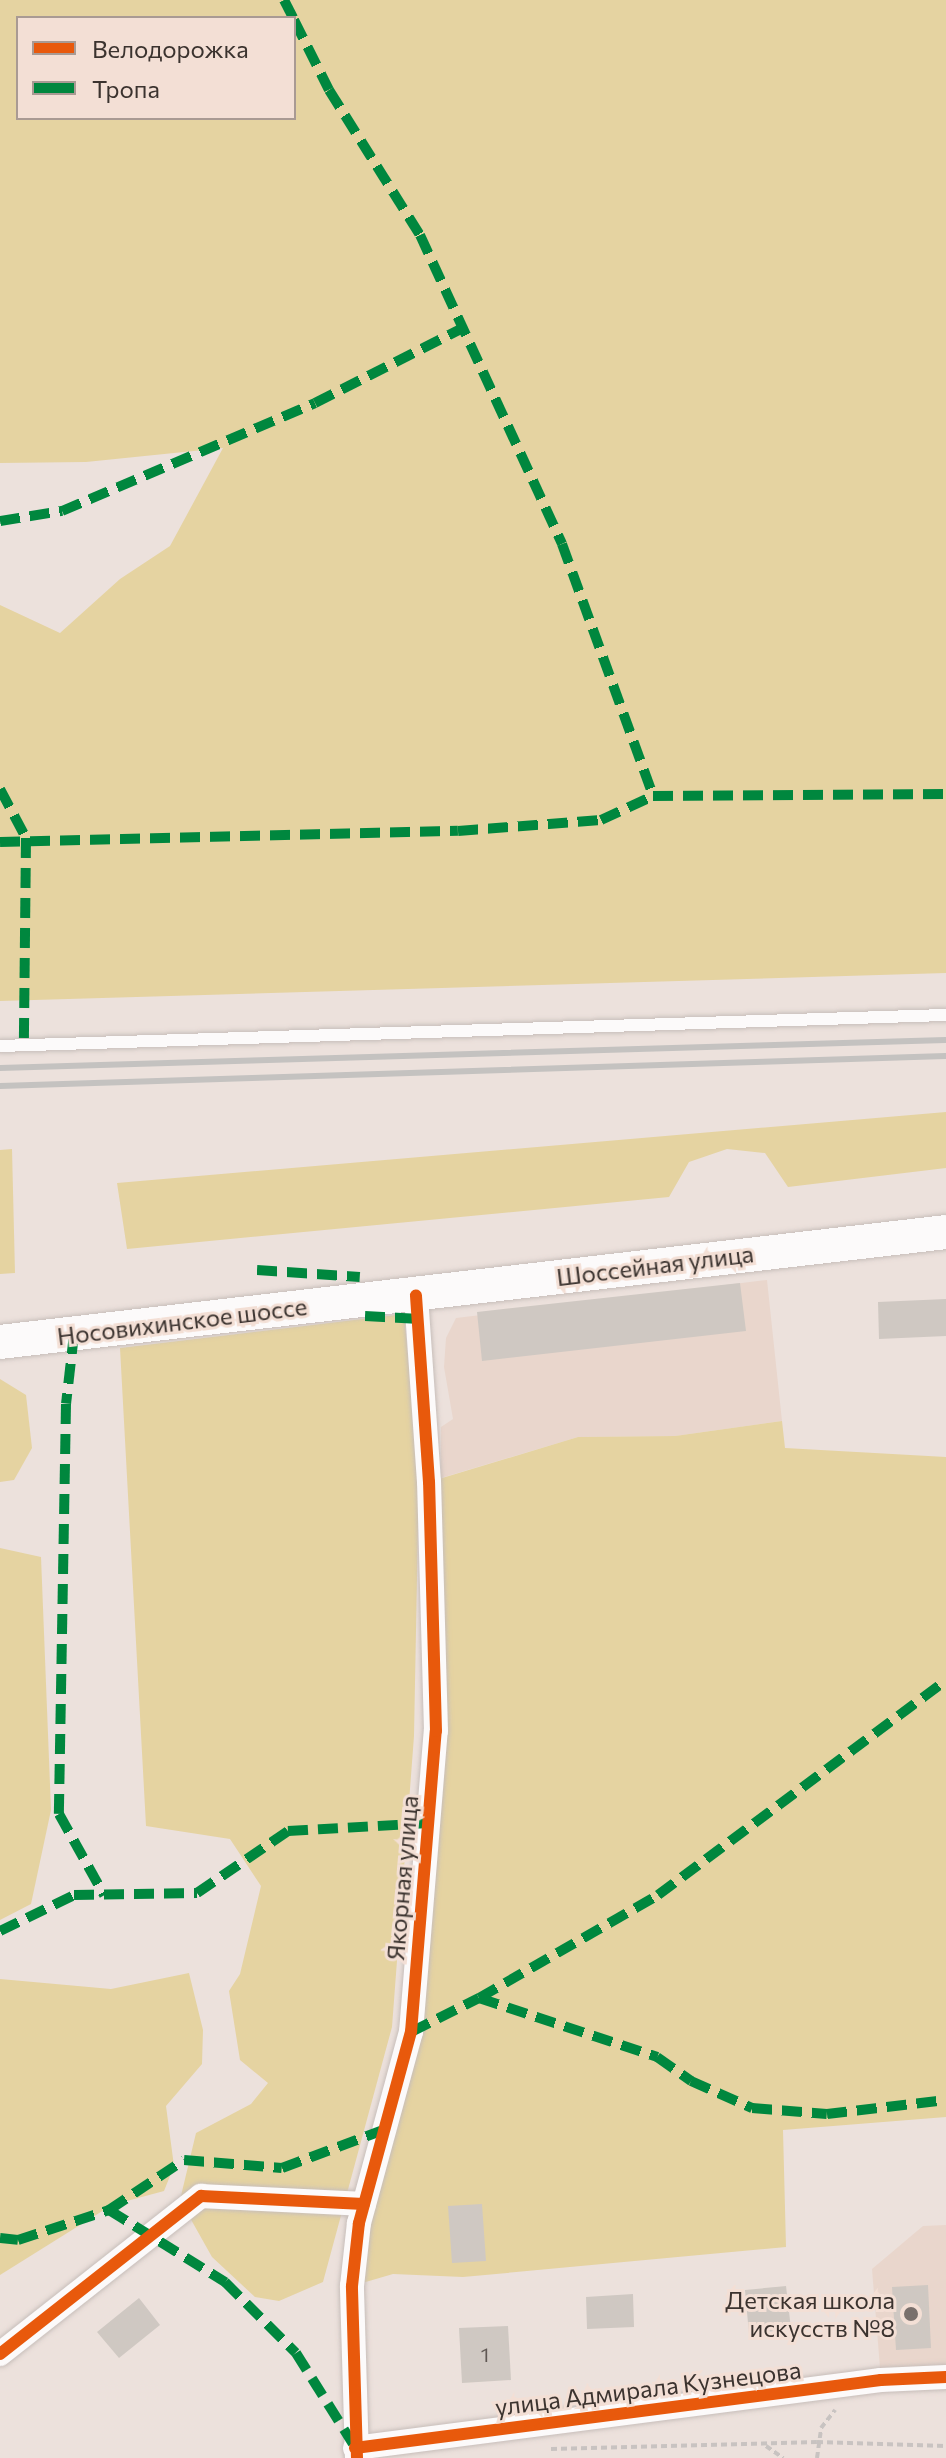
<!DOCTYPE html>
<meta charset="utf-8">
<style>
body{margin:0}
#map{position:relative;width:946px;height:2458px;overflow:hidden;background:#ece1dc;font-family:Commissioner,sans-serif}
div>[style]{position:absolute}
.built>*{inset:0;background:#e9d6cc}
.green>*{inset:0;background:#e5d3a1}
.building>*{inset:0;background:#cfc8c2}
.path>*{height:4px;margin-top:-2px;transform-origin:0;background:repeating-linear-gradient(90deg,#c8c3c1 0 6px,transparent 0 10px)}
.roads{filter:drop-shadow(0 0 2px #c7beba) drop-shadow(0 0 2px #c7beba)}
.lane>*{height:12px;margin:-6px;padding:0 6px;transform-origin:6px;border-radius:6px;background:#fcfafa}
.street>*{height:24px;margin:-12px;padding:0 12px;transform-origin:12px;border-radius:12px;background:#fcfafa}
.secondary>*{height:34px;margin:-17px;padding:0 17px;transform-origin:17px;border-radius:17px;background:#fcfafa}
.rail>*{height:6px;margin:-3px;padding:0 3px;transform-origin:3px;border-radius:3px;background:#c4c2c0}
.quiet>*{height:10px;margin-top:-5px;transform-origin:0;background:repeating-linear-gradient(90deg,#00873e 0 20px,transparent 0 30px)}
.cycleway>*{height:12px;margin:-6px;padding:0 6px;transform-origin:6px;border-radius:6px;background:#e8590c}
.dots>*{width:22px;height:22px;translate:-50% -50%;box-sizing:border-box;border:4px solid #f3dfd5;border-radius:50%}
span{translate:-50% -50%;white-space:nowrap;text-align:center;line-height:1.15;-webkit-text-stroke:6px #f3dfd5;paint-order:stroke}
.number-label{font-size:20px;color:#605854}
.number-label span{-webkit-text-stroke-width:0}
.street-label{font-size:24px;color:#3b332f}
.poi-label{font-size:24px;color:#3b332f}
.right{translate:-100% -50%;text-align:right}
.legend{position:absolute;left:16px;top:16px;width:280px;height:104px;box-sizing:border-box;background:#f3dfd5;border:2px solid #a99a93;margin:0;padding:10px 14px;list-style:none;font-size:24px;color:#3b332f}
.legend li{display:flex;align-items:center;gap:16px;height:40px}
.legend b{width:40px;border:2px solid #a99a93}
</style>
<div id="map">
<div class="built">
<i style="clip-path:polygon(767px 1280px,782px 1421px,675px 1436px,578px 1437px,441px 1478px,441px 1427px,453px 1419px,444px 1367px,446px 1338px,456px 1318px)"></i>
<i style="clip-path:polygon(946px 2225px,946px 2377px,881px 2380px,872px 2269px,923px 2226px)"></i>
</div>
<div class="green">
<i style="clip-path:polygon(evenodd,0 0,946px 0,946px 973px,0 1001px,0 605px,60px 633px,120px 579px,170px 546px,223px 448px,86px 462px,0 463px,0 0,18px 18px,294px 18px,294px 118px,18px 118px,18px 18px)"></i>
<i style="clip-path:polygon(946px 1112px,946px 1168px,788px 1187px,765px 1153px,727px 1149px,689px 1162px,669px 1197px,127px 1249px,117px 1183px)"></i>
<i style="clip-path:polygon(12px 1149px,15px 1273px,0 1274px,0 1150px)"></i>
<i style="clip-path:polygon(404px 1314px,419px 1473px,414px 1736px,392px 2027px,323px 2282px,279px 2301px,255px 2297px,212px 2257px,180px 2200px,196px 2133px,251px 2104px,268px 2083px,240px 2060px,229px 1991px,240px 1974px,261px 1886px,230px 1839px,146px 1826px,120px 1348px)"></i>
<i style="clip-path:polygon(0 1379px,26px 1395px,32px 1448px,14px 1480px,0 1482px)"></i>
<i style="clip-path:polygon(782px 1421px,785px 1448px,946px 1457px,946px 2117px,783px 2130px,786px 2247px,463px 2277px,393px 2274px,352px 2286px,386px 2128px,429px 1823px,429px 1482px,578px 1437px,675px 1436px)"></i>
<i style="clip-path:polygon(0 1548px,41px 1557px,51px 1810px,31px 1904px,0 1920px)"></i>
<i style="clip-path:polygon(189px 1973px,203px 2030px,202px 2064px,166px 2106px,174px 2166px,164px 2191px,112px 2205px,0 2275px,0 1979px,111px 1989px)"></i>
</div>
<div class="building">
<i style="clip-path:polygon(740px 1283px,746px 1331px,482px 1361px,477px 1312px)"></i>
<i style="clip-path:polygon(946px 1299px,946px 1336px,879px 1339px,878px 1302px)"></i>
<i style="clip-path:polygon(482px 2204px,486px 2261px,452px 2263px,448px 2206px)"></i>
<i style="clip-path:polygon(928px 2285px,931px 2348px,896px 2350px,892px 2287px)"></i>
<i style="clip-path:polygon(786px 2286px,791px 2329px,749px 2334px,745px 2290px)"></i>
<i style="clip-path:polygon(633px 2294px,634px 2327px,587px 2329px,586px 2297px)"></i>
<i style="clip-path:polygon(139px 2298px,160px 2325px,119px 2358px,97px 2332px)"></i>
<i style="clip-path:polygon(508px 2326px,511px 2380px,462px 2383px,459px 2328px)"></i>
</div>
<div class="path">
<i style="left:766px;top:2446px;width:21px;rotate:35deg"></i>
<i style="left:551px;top:2449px;width:266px;rotate:-1.5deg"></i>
<i style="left:817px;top:2442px;width:129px;rotate:1.8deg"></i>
<i style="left:817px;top:2458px;width:30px;rotate:-82deg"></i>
<i style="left:821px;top:2428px;width:23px;rotate:-52deg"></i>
</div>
<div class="roads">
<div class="lane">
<i style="left:0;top:1046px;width:947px;rotate:-1.88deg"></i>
</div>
<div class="street">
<i style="left:0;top:2354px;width:256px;rotate:-38.2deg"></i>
<i style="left:201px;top:2196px;width:163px;rotate:2.8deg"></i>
<i style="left:355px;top:2448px;width:530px;rotate:-7.37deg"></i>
<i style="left:881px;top:2380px;width:65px;rotate:-2.6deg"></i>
<i style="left:357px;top:2458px;width:172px;rotate:-91.7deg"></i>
<i style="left:352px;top:2286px;width:63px;rotate:-83.7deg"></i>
<i style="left:359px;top:2223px;width:198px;rotate:-74.8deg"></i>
<i style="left:411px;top:2032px;width:302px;rotate:-85.3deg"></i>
<i style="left:436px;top:1731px;width:249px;rotate:-91.6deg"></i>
<i style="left:429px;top:1482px;width:187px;rotate:-94deg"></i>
</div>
<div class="secondary">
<i style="left:0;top:1342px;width:952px;rotate:-6.63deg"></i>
</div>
</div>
<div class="rail">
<i style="left:0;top:1068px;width:946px;rotate:-1.7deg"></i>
<i style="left:0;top:1086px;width:946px;rotate:-1.82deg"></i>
</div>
<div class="quiet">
<i style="left:284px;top:0;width:20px;rotate:63deg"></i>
<i style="left:294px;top:20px;width:78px;rotate:63.4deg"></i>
<i style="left:329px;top:90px;width:171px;rotate:57.9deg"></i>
<i style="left:420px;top:235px;width:340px;rotate:65.3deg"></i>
<i style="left:562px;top:544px;width:268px;rotate:70.1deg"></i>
<i style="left:0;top:521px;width:63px;rotate:-9.2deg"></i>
<i style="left:62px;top:511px;width:275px;rotate:-23.1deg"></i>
<i style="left:315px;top:403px;width:164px;rotate:-26.9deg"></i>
<i style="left:0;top:789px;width:55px;rotate:62deg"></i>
<i style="left:26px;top:838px;width:207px;rotate:90.6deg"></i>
<i style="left:0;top:842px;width:458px;rotate:-1.4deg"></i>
<i style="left:458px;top:831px;width:143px;rotate:-4.4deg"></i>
<i style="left:601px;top:820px;width:57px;rotate:-24.8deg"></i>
<i style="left:653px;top:796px;width:293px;rotate:-0.4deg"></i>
<i style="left:257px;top:1270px;width:103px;rotate:3.9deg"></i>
<i style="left:365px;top:1316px;width:55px;rotate:3.1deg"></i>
<i style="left:74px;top:1334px;width:70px;rotate:96.5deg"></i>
<i style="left:66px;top:1404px;width:410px;rotate:91deg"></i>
<i style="left:59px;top:1814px;width:93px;rotate:60.9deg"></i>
<i style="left:0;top:1931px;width:82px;rotate:-25.9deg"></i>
<i style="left:74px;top:1895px;width:123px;rotate:-0.9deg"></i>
<i style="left:197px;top:1893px;width:110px;rotate:-34.3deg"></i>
<i style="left:288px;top:1831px;width:141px;rotate:-3.2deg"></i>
<i style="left:479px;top:1998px;width:207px;rotate:-29.9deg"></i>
<i style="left:658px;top:1895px;width:359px;rotate:-36.7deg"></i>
<i style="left:411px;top:2032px;width:76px;rotate:-26.6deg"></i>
<i style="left:479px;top:1998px;width:188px;rotate:18.3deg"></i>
<i style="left:657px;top:2057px;width:42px;rotate:35.2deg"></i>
<i style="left:691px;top:2081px;width:67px;rotate:23.9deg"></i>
<i style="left:752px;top:2108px;width:75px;rotate:4.6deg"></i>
<i style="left:827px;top:2114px;width:120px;rotate:-6.7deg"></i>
<i style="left:109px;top:2210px;width:137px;rotate:31.8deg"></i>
<i style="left:225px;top:2282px;width:100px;rotate:45deg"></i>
<i style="left:296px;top:2353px;width:107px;rotate:57.9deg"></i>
<i style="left:0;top:2238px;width:18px;rotate:6deg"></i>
<i style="left:18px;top:2240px;width:96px;rotate:-18.2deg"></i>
<i style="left:109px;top:2210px;width:90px;rotate:-33.7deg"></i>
<i style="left:184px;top:2160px;width:98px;rotate:4.7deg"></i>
<i style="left:282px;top:2168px;width:111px;rotate:-20.6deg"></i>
</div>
<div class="cycleway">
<i style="left:0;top:2354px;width:256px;rotate:-38.2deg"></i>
<i style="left:201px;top:2196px;width:163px;rotate:2.8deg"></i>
<i style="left:355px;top:2448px;width:530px;rotate:-7.37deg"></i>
<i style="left:881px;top:2380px;width:65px;rotate:-2.6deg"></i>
<i style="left:357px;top:2458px;width:172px;rotate:-91.7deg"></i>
<i style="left:352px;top:2286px;width:63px;rotate:-83.7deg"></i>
<i style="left:359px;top:2223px;width:198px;rotate:-74.8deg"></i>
<i style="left:411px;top:2032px;width:302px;rotate:-85.3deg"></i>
<i style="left:436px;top:1731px;width:249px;rotate:-91.6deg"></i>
<i style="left:429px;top:1482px;width:187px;rotate:-94deg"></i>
</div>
<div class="dots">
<i style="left:911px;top:2314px;background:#79706c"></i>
</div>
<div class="number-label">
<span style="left:485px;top:2354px">1</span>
</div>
<div class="street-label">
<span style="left:655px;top:1265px;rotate:-7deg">Шоссейная улица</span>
<span style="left:182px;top:1321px;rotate:-7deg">Носовихинское шоссе</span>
<span style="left:402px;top:1878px;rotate:-85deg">Якорная улица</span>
<span style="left:648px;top:2388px;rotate:-7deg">улица Адмирала Кузнецова</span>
</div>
<div class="poi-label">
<span class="right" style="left:895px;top:2314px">Детская школа<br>искусств №8</span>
</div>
<ul class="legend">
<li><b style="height:10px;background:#e8590c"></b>Велодорожка</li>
<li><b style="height:10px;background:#00873e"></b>Тропа</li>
</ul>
</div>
